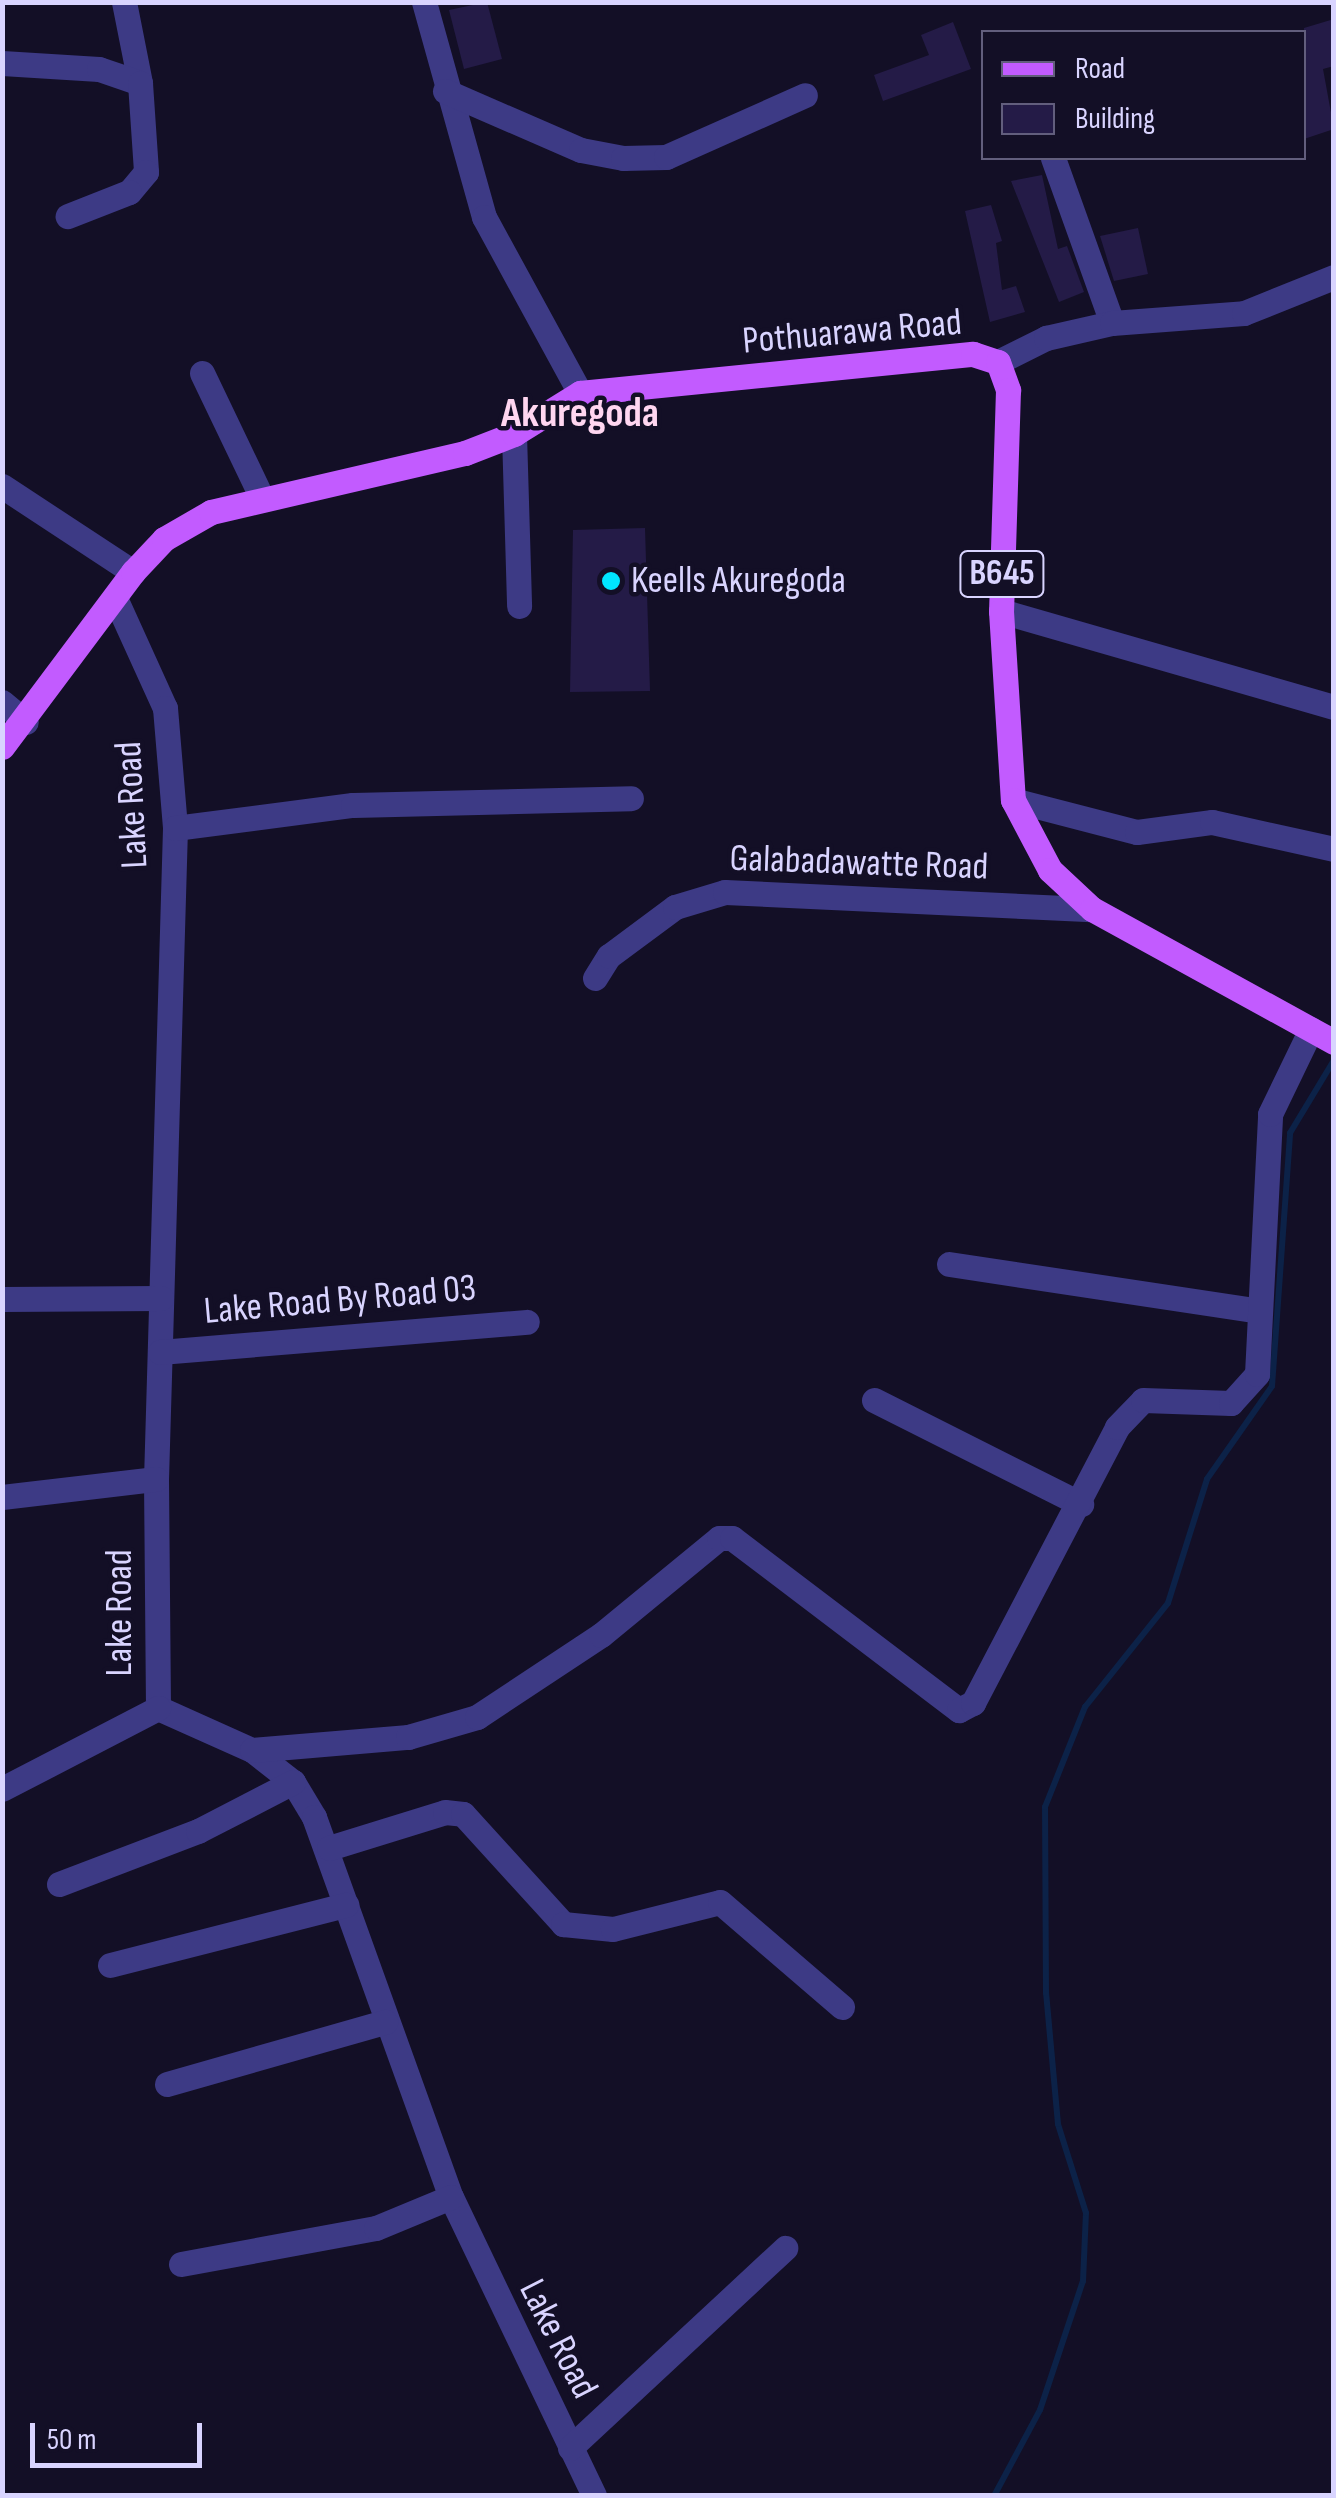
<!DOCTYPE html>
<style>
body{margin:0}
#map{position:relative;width:1336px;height:2498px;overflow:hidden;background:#130f26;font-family:"Sofia Sans Condensed",sans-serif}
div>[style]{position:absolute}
.stream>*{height:6px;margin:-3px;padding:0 3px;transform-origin:3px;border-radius:3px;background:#0c2248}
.building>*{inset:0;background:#241b47}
.minor>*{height:25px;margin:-12.5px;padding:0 12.5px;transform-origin:12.5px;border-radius:12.5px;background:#3d3a85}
.major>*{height:25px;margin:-12.5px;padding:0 12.5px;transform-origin:12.5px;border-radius:12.5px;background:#c25bff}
.dots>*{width:28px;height:28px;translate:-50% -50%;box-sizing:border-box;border:5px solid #130f26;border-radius:50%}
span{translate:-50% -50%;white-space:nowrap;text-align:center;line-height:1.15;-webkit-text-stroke:9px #130f26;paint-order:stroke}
.shield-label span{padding:2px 8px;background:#130f26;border:2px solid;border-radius:8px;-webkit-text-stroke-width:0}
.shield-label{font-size:35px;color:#d9d4ff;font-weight:700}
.street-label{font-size:38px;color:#d9d4ff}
.poi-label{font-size:38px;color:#d9d4ff}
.left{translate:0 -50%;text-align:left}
.quarter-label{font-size:42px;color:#ffd6f0;font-weight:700}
.frame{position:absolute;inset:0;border:5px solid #d9d4ff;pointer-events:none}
.legend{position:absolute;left:981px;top:30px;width:325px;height:130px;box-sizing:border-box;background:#130f26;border:2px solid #625e7d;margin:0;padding:12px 18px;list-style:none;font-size:30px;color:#d9d4ff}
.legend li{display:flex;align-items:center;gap:20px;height:50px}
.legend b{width:50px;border:2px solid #625e7d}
.scale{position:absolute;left:30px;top:2423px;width:172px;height:45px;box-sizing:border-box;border:5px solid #d9d4ff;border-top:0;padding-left:12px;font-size:30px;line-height:35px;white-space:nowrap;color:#d9d4ff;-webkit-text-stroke:8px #130f26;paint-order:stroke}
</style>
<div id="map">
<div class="stream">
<i style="left:994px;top:2496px;width:98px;rotate:-61.9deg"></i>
<i style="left:1040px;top:2410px;width:136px;rotate:-71.6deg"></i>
<i style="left:1083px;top:2281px;width:68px;rotate:-87.5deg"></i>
<i style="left:1086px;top:2213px;width:93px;rotate:-107.5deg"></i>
<i style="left:1058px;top:2124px;width:132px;rotate:-95.2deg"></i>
<i style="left:1046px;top:1993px;width:186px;rotate:-90.3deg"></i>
<i style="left:1045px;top:1807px;width:108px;rotate:-68.2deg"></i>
<i style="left:1085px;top:1707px;width:133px;rotate:-51.4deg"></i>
<i style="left:1168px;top:1603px;width:130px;rotate:-72.5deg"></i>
<i style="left:1207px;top:1479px;width:113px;rotate:-55deg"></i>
<i style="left:1272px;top:1386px;width:254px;rotate:-85.9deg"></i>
<i style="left:1290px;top:1133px;width:85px;rotate:-58.9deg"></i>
</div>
<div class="building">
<i style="clip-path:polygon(487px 2px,502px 59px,464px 69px,449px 10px)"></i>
<i style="clip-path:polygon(1334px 19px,1334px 66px,1323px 69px,1334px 129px,1304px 139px,1304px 28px)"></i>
<i style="clip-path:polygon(953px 22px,971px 69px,883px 101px,874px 75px,929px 55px,921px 35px)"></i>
<i style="clip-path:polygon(1042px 175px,1058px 249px,1067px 246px,1084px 292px,1059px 302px,1011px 181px)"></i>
<i style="clip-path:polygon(991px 205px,1002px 241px,996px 243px,1002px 290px,1016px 286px,1025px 312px,990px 322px,965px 211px)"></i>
<i style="clip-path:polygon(1138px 228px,1148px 274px,1114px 281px,1100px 236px)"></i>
<i style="clip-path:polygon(645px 528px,650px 691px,570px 692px,573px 530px)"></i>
</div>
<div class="minor">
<i style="left:124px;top:2px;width:83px;rotate:78.8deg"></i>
<i style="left:424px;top:2px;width:223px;rotate:74.4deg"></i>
<i style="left:484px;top:217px;width:200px;rotate:61.4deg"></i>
<i style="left:2px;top:63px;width:97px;rotate:3.5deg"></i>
<i style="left:99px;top:69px;width:43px;rotate:18.9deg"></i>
<i style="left:140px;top:83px;width:89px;rotate:86.1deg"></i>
<i style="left:146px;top:172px;width:26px;rotate:130deg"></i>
<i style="left:129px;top:192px;width:66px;rotate:158.5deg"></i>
<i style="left:445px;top:91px;width:148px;rotate:23.5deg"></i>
<i style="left:581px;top:150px;width:43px;rotate:10.8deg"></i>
<i style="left:623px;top:158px;width:43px;rotate:-1.3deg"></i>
<i style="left:666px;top:157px;width:152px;rotate:-24deg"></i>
<i style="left:1053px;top:158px;width:175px;rotate:70.3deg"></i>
<i style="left:998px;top:362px;width:54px;rotate:-26.6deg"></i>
<i style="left:1046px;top:338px;width:68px;rotate:-12.8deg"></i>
<i style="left:1112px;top:323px;width:132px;rotate:-4.3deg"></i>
<i style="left:1244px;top:313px;width:97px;rotate:-21.8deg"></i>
<i style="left:202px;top:373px;width:136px;rotate:64.4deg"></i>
<i style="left:514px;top:434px;width:172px;rotate:88.3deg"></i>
<i style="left:2px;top:486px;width:157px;rotate:33.3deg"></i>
<i style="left:115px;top:598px;width:121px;rotate:65.6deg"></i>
<i style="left:165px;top:708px;width:120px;rotate:85.2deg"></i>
<i style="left:175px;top:828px;width:651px;rotate:91.67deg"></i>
<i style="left:156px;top:1479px;width:229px;rotate:89.5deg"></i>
<i style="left:158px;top:1708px;width:103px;rotate:24.1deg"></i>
<i style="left:252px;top:1750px;width:52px;rotate:38deg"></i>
<i style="left:293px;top:1782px;width:41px;rotate:59deg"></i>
<i style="left:314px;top:1817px;width:404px;rotate:70.2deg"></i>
<i style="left:451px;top:2197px;width:331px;rotate:64.4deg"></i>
<i style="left:1001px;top:611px;width:347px;rotate:16.1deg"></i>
<i style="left:2px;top:702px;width:31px;rotate:40deg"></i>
<i style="left:1013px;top:800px;width:128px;rotate:14.5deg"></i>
<i style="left:1137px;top:832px;width:76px;rotate:-7.6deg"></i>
<i style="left:1212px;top:822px;width:125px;rotate:12.5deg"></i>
<i style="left:175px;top:828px;width:179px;rotate:-7.4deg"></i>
<i style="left:353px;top:805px;width:278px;rotate:-1.4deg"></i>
<i style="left:595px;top:978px;width:26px;rotate:-58deg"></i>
<i style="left:609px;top:956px;width:82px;rotate:-36.6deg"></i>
<i style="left:675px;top:907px;width:52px;rotate:-16.7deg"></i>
<i style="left:725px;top:892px;width:367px;rotate:2.7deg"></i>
<i style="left:949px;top:1264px;width:314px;rotate:8.6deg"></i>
<i style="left:2px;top:1299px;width:159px;rotate:-0.4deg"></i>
<i style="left:160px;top:1352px;width:368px;rotate:-4.7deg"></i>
<i style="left:874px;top:1400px;width:232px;rotate:26.7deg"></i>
<i style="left:2px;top:1497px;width:155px;rotate:-6.7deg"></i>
<i style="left:252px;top:1750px;width:157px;rotate:-4.8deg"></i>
<i style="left:408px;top:1737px;width:72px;rotate:-16.2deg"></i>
<i style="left:477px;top:1717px;width:149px;rotate:-33.5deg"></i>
<i style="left:601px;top:1635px;width:153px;rotate:-39.4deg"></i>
<i style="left:719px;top:1538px;width:13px"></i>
<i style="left:732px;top:1538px;width:285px;rotate:37.2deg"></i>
<i style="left:959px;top:1710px;width:16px;rotate:-27deg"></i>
<i style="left:973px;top:1703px;width:311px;rotate:-62.4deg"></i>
<i style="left:1117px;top:1427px;width:37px;rotate:-46deg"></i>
<i style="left:1143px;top:1400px;width:88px;rotate:2deg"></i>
<i style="left:1231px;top:1403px;width:39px;rotate:-48deg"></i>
<i style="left:1257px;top:1374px;width:260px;rotate:-87.1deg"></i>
<i style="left:1270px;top:1114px;width:94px;rotate:-64.2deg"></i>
<i style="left:2px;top:1789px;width:176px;rotate:-27.4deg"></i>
<i style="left:329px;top:1848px;width:121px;rotate:-17.2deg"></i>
<i style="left:445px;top:1812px;width:18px;rotate:6deg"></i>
<i style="left:463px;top:1814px;width:149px;rotate:47.7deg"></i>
<i style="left:563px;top:1924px;width:50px;rotate:5.7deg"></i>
<i style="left:613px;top:1929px;width:110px;rotate:-14.2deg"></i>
<i style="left:720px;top:1902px;width:161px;rotate:40.7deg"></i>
<i style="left:59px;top:1884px;width:149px;rotate:-20.9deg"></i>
<i style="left:198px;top:1831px;width:107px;rotate:-27.3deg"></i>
<i style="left:110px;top:1965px;width:244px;rotate:-14.3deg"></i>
<i style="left:167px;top:2084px;width:227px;rotate:-15.9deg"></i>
<i style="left:181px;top:2264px;width:198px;rotate:-10.5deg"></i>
<i style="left:376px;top:2228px;width:81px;rotate:-22.5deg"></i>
<i style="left:570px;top:2448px;width:294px;rotate:-42.9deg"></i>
</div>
<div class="major">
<i style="left:2px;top:747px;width:219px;rotate:-53.2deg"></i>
<i style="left:133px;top:572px;width:45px;rotate:-46.8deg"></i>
<i style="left:164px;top:539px;width:54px;rotate:-29.9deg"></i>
<i style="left:211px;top:512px;width:261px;rotate:-13.1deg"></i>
<i style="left:465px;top:453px;width:53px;rotate:-21.2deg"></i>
<i style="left:514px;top:434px;width:78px;rotate:-31.8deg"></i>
<i style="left:580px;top:393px;width:395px;rotate:-5.7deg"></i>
<i style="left:973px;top:354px;width:26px;rotate:18deg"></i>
<i style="left:998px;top:362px;width:30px;rotate:70deg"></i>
<i style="left:1008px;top:390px;width:221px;rotate:91.8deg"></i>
<i style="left:1001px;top:611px;width:189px;rotate:86.4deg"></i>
<i style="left:1013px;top:800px;width:79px;rotate:62.1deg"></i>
<i style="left:1050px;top:870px;width:57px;rotate:42.9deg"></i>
<i style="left:1092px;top:909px;width:276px;rotate:28.8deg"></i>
</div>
<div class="dots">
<i style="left:611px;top:581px;background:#00e5ff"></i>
</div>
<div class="shield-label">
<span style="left:1002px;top:574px">B645</span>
</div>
<div class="street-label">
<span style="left:852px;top:332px;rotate:-5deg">Pothuarawa Road</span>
<span style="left:132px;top:805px;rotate:-93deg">Lake Road</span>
<span style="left:859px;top:863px;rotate:2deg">Galabadawatte Road</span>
<span style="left:340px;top:1300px;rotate:-5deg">Lake Road By Road 03</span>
<span style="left:120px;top:1613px;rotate:-90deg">Lake Road</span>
<span style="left:558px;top:2339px;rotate:63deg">Lake Road</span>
</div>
<div class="poi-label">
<span class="left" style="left:631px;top:581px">Keells Akuregoda</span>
</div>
<div class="quarter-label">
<span style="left:580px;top:414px">Akuregoda</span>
</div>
<div class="frame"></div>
<ul class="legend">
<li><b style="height:12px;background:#c25bff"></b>Road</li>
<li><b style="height:28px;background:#241b47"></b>Building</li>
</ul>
<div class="scale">50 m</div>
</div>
